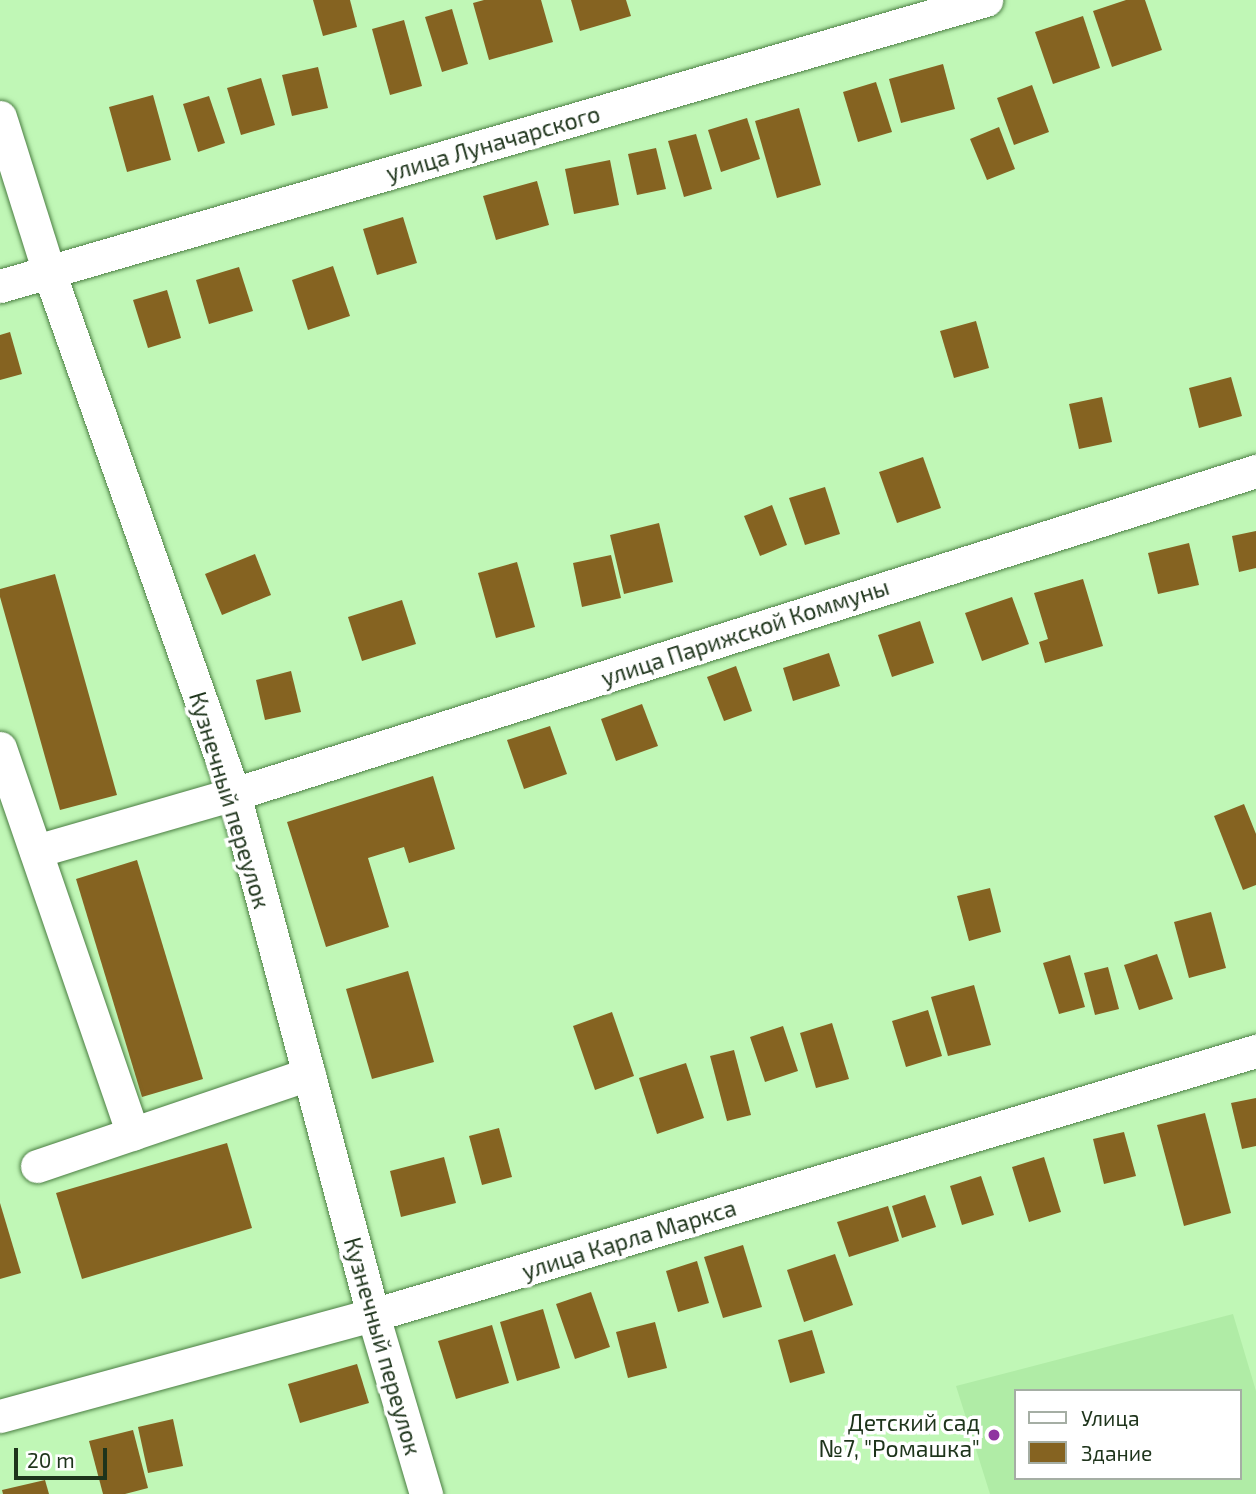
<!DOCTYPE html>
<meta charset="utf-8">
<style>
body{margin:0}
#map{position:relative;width:1256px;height:1494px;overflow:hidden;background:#c0f7b6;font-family:"Exo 2",sans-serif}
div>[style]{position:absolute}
.built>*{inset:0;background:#b0eca6}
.building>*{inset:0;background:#856321}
.roads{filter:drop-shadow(0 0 2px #4b7e43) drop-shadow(0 0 2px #4b7e43)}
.minor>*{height:33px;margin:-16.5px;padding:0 16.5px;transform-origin:16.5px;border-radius:16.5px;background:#fff}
.dots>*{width:19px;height:19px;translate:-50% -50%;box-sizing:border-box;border:4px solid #fff;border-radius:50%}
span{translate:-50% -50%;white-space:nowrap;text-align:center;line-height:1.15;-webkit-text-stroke:7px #fff;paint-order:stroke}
.street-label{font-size:23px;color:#1e341b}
.poi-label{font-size:23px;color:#1e341b}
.right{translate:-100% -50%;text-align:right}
.legend{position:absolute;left:1014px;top:1389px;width:228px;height:91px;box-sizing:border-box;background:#fff;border:2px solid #a5aea4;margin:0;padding:9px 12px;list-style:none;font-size:21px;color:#1e341b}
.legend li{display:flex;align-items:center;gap:14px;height:35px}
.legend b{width:35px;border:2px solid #a5aea4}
.scale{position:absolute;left:14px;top:1448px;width:93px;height:32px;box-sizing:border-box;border:4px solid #1e341b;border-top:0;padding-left:9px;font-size:21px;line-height:24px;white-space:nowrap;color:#1e341b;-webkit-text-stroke:5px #fff;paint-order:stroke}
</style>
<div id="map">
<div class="built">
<i style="clip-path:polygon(evenodd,1233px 1314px,1256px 1391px,1256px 1494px,990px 1494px,956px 1386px,1233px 1314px,1016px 1391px,1240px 1391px,1240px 1478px,1016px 1478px,1016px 1391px)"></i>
</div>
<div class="building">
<i style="clip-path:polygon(313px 0,350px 0,357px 27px,323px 36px)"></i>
<i style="clip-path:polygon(484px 0,541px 0,553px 42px,489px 60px,473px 3px)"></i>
<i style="clip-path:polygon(571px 0,626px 0,631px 16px,580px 31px)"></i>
<i style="clip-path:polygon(1126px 0,1145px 0,1162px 50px,1112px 67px,1093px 11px)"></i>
<i style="clip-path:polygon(452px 9px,468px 64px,442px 72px,425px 17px)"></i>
<i style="clip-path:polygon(1083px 16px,1100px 68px,1053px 84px,1035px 32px)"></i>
<i style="clip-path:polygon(404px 20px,422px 86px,390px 95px,372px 29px)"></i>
<i style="clip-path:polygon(943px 64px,955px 109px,901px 123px,889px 79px)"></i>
<i style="clip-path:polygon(318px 67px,328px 108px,292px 116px,282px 75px)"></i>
<i style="clip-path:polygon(261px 78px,275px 125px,241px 135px,227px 88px)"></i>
<i style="clip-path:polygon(876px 82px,892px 132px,858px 142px,843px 92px)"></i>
<i style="clip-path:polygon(1032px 85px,1049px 132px,1014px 145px,997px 98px)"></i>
<i style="clip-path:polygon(153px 95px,171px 160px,127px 172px,109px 107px)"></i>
<i style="clip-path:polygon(209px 96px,225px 143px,198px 152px,183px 104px)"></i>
<i style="clip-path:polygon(799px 108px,821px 185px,777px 198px,755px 121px)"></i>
<i style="clip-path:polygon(747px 118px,760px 159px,721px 172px,708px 130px)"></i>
<i style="clip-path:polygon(999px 127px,1015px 169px,987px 180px,970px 139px)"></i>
<i style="clip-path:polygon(696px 134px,712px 189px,684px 197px,668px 141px)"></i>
<i style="clip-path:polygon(656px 148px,666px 189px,637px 195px,628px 154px)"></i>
<i style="clip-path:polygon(610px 160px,619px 205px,574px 214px,565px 169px)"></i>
<i style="clip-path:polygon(537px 181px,549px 225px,496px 240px,483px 196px)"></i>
<i style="clip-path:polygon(403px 217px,417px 263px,377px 275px,363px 229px)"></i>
<i style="clip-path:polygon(333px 266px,350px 316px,308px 330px,292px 280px)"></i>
<i style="clip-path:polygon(239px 267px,253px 311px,209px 324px,196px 280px)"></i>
<i style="clip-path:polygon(167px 290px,181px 338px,148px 348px,133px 300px)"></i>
<i style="clip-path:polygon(976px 321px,989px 368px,954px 378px,940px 331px)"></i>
<i style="clip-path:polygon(10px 332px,22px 374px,0 380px,0 335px)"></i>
<i style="clip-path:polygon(1231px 377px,1242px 416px,1199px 428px,1189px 388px)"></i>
<i style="clip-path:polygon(1102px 397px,1112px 442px,1079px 449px,1069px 404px)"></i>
<i style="clip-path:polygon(923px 457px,941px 508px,897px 523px,879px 472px)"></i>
<i style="clip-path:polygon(825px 487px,840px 534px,805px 545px,789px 498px)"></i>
<i style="clip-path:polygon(772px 505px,787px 545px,760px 556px,744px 516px)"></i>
<i style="clip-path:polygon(659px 523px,673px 582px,624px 594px,610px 535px)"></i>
<i style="clip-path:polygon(1256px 531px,1256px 568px,1239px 572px,1232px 536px)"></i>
<i style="clip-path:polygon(1189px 543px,1199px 585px,1158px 594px,1148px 553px)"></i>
<i style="clip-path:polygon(255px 554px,271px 595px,222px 615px,205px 574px)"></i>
<i style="clip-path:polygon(611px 555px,621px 598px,582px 607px,573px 563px)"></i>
<i style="clip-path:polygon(517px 562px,535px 627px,496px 638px,478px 573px)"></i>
<i style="clip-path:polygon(55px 574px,117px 795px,60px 810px,0 597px,0 589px)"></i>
<i style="clip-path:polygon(1083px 579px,1103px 646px,1045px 663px,1039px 642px,1048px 639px,1034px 593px)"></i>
<i style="clip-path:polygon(1012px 597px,1029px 644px,982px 661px,965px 613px)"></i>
<i style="clip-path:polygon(402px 600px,416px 644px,362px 661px,348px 617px)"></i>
<i style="clip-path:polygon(920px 621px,934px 663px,892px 677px,878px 635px)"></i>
<i style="clip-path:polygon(829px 653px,840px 686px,793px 701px,783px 668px)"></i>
<i style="clip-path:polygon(736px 666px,752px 711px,724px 721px,707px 677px)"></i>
<i style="clip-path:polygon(291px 671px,301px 712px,265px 720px,256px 680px)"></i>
<i style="clip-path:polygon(642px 704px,658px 746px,616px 761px,601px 719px)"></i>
<i style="clip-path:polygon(550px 726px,567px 774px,524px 789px,507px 740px)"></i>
<i style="clip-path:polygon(433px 776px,455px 849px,409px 863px,404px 847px,368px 858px,389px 927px,326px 947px,287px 822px)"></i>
<i style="clip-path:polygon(1244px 804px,1256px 834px,1256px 885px,1243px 890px,1214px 816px)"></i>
<i style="clip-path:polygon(137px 860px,203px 1079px,142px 1097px,76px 879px)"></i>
<i style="clip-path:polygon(990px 888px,1001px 932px,969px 941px,957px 896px)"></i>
<i style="clip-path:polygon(1211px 912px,1226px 968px,1189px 978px,1174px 922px)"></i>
<i style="clip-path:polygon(1157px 954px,1173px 999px,1139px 1010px,1124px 965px)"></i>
<i style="clip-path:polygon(1070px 955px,1085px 1007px,1059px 1014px,1043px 963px)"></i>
<i style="clip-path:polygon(1108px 967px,1119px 1009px,1095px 1015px,1084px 973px)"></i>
<i style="clip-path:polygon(408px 971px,434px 1062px,372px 1079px,346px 989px)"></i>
<i style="clip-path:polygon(974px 985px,991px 1045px,948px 1056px,931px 997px)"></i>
<i style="clip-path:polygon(928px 1010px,942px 1056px,906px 1067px,892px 1021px)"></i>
<i style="clip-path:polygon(612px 1012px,634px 1076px,595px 1090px,573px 1026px)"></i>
<i style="clip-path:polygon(832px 1023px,849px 1079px,816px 1088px,800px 1033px)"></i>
<i style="clip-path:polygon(783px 1026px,798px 1071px,765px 1082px,750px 1037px)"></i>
<i style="clip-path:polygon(734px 1050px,751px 1115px,727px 1121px,710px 1056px)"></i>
<i style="clip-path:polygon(686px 1063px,704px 1118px,657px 1134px,639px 1078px)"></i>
<i style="clip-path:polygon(1256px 1098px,1256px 1146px,1242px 1149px,1231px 1103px)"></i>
<i style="clip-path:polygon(1205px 1113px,1231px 1213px,1184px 1226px,1157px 1125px)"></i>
<i style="clip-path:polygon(499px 1128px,512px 1177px,482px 1185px,469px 1136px)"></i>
<i style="clip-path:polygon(1124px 1132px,1136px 1176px,1104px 1184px,1093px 1139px)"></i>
<i style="clip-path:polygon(227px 1143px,252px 1228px,82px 1279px,56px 1193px)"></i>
<i style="clip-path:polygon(444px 1157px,456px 1203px,401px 1217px,390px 1171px)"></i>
<i style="clip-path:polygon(1044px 1157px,1061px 1212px,1029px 1222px,1012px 1167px)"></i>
<i style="clip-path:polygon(981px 1176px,994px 1215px,962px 1225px,950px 1186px)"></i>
<i style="clip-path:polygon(925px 1195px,936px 1227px,902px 1238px,892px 1206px)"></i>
<i style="clip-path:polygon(0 1203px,21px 1273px,0 1279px)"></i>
<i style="clip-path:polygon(888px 1206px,899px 1241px,849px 1257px,837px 1222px)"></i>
<i style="clip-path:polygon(743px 1245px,762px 1307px,723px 1318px,704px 1257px)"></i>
<i style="clip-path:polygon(835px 1254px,853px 1305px,804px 1322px,787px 1270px)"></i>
<i style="clip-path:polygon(697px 1261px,709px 1303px,678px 1312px,666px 1271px)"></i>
<i style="clip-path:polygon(591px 1292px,610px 1347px,575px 1359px,556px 1304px)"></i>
<i style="clip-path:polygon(543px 1309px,560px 1368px,517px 1381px,500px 1322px)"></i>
<i style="clip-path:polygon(655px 1322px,667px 1368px,628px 1378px,616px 1332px)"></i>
<i style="clip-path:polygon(492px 1325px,509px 1383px,456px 1399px,438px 1341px)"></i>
<i style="clip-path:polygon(812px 1330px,825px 1373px,790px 1383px,778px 1340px)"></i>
<i style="clip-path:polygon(357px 1364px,369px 1403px,300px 1423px,288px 1384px)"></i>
<i style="clip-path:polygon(173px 1419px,183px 1466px,148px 1473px,138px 1427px)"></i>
<i style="clip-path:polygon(133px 1430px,148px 1488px,125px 1494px,103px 1494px,89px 1441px)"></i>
<i style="clip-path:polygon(45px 1480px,49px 1494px,3px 1494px,2px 1490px)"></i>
</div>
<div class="roads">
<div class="minor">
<i style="left:0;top:117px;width:163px;rotate:72.5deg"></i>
<i style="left:49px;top:272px;width:554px;rotate:70.49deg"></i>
<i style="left:234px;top:794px;width:539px;rotate:75.06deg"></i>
<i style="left:373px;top:1315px;width:187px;rotate:73.5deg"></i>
<i style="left:0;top:286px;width:1027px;rotate:-16.18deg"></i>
<i style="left:0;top:748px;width:408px;rotate:71deg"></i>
<i style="left:36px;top:851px;width:206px;rotate:-16.1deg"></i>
<i style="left:234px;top:794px;width:1072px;rotate:-17.54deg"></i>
<i style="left:37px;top:1166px;width:287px;rotate:-18.7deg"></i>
<i style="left:0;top:1416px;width:386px;rotate:-15.2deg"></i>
<i style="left:373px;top:1315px;width:922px;rotate:-16.65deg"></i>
</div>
</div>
<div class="dots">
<i style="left:994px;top:1435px;background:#8f34a0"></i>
</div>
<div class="street-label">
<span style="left:493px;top:143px;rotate:-16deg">улица Луначарского</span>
<span style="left:745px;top:632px;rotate:-18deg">улица Парижской Коммуны</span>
<span style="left:230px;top:800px;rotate:73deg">Кузнечный переулок</span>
<span style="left:629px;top:1239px;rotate:-17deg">улица Карла Маркса</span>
<span style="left:383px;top:1346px;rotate:74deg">Кузнечный переулок</span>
</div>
<div class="poi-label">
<span class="right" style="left:980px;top:1435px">Детский сад<br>№7, "Ромашка"</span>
</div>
<ul class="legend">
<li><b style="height:9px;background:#fff"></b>Улица</li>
<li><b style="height:19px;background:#856321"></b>Здание</li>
</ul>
<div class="scale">20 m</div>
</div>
